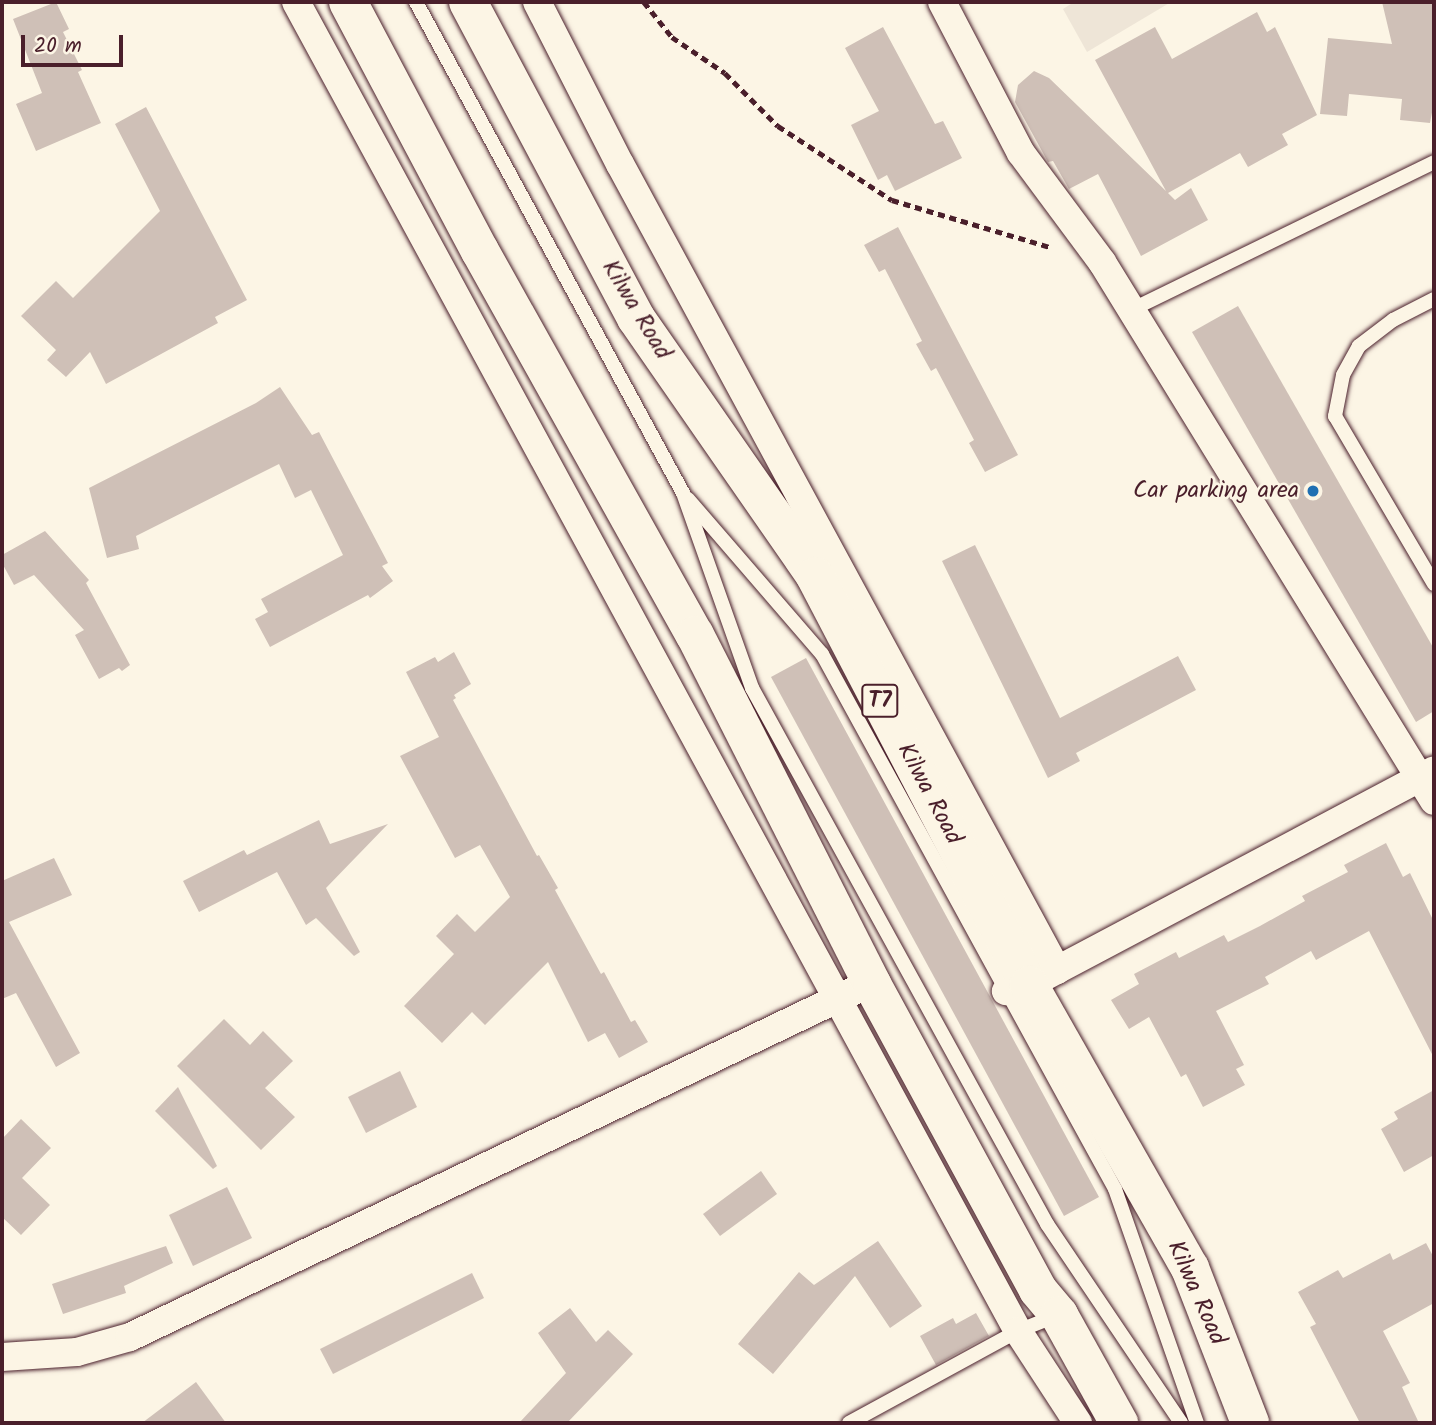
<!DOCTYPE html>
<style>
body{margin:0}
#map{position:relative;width:1436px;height:1425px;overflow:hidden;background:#fcf5e5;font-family:Kalam,sans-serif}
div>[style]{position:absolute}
.built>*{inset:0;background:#eee5d7}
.building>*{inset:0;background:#cfc0b7}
.path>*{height:4.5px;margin-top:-2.25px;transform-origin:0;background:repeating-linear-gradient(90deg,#4a1f2b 0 7px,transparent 0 12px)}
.roads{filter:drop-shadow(0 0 2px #4a1f2b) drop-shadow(0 0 2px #4a1f2b)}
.lane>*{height:14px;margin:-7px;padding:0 7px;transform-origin:7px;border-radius:7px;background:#fcf5e5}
.street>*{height:28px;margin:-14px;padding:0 14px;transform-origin:14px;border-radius:14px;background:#fcf5e5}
.highway>*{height:38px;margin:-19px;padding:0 19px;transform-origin:19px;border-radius:19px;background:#fcf5e5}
.dots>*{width:19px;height:19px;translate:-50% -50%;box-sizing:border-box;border:4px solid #fcf5e5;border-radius:50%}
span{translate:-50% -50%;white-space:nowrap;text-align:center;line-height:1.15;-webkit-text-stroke:5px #fcf5e5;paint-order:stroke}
.shield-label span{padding:2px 5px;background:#fcf5e5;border:2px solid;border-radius:5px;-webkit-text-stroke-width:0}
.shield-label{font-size:23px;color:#4a1f2b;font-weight:700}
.street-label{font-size:24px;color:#4a1f2b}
.poi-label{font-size:24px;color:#4a1f2b}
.right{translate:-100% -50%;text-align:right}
.frame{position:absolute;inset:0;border:4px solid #4a1f2b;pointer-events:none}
.scale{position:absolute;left:21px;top:35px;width:102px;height:32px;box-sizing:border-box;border:4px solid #4a1f2b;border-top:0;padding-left:9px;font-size:21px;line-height:24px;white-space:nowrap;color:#4a1f2b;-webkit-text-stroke:5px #fcf5e5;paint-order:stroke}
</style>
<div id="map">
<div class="built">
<i style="clip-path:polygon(1074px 2px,1171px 2px,1087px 52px,1063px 9px)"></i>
</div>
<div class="building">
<i style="clip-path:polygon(56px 2px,69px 29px,63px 32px,82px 70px,78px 72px,101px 123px,36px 151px,16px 104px,42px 93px,13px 19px)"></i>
<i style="clip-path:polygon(1382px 2px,1434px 2px,1434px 102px,1430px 123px,1400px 120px,1402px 99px,1349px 94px,1347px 116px,1320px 114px,1328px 38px,1392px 44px)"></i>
<i style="clip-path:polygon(1257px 12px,1267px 32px,1275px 27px,1317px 115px,1282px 134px,1288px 145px,1248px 167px,1240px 153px,1168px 193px,1175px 200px,1191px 188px,1208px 220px,1141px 256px,1098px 174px,1069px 189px,1053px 161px,1048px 162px,1015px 102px,1018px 85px,1034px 71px,1049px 78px,1166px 191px,1095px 60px,1155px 27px,1172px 59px)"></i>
<i style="clip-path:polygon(883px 27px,935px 124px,943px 121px,962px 158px,895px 191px,887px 175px,878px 180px,851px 125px,879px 111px,845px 48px)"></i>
<i style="clip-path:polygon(146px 107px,247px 300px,215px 317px,218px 323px,106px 384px,90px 352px,66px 377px,47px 360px,56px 350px,21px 316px,56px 281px,73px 298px,160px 211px,115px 124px)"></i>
<i style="clip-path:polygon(898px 227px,1018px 455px,985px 472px,969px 443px,974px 440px,936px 368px,931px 371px,916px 344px,922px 341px,885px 269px,879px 272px,864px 245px)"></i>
<i style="clip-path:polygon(1238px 306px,1434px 649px,1434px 711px,1416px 722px,1192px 332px)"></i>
<i style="clip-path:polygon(280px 387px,312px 435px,319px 432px,388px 563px,382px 566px,393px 581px,370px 598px,368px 595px,270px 647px,255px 619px,268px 612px,261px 599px,343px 555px,311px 490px,295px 498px,279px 464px,136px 536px,139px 549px,107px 558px,89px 488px,256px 403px)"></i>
<i style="clip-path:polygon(45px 531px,89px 580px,86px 583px,130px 665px,122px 671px,119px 668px,99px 679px,75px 635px,84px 630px,34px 575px,14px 585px,2px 563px,2px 555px)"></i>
<i style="clip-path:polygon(975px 545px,1060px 718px,1178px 656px,1196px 690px,1076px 753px,1080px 761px,1048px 778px,942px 561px)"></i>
<i style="clip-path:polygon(454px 652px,471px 684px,454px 695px,456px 698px,453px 700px,537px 856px,539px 855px,558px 888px,555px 890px,601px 974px,604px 972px,631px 1022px,635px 1020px,648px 1042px,619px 1058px,605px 1033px,588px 1042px,548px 962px,485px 1025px,472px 1012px,442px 1043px,404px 1006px,454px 954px,436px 936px,457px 914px,475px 932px,510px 897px,480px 845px,455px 858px,400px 756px,439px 737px,406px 672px,435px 657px,438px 662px)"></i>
<i style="clip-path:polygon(806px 658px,1099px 1197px,1064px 1216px,771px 677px)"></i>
<i style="clip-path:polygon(319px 820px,330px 844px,388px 824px,326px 888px,360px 952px,354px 956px,316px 918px,306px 925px,277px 872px,199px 912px,183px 881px,244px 850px,247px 855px)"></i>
<i style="clip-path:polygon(1386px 843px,1403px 877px,1410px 873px,1434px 922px,1434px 1058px,1369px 931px,1316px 960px,1311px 951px,1265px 977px,1269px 984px,1216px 1011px,1244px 1065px,1236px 1069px,1245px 1085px,1203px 1107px,1186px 1074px,1181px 1077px,1149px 1017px,1129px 1029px,1111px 1000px,1139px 984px,1134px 974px,1176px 952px,1179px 958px,1224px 935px,1228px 942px,1260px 926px,1305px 901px,1302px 896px,1348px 872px,1344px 865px)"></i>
<i style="clip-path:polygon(54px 858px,72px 895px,9px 922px,80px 1053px,56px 1067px,16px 993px,2px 999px,2px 881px)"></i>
<i style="clip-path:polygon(224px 1019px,250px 1045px,263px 1031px,293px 1061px,265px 1088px,295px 1117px,261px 1150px,177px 1066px)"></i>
<i style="clip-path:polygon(400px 1071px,417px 1107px,366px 1133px,348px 1097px)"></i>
<i style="clip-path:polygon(178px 1087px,217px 1166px,213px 1169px,155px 1111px)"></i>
<i style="clip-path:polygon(1434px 1090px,1434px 1155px,1404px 1172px,1381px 1129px,1398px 1119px,1394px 1112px)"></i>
<i style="clip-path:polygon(21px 1119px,51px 1148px,22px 1178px,50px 1205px,21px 1235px,2px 1217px,2px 1139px)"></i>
<i style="clip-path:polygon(761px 1171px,777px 1194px,720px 1236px,703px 1214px)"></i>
<i style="clip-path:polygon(227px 1187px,252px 1238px,193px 1266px,169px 1215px)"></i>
<i style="clip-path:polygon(878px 1241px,922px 1306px,890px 1328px,855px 1276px,773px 1374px,738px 1344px,799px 1272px,814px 1285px)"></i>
<i style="clip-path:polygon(1426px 1243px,1434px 1258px,1434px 1303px,1383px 1331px,1410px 1383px,1402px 1387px,1419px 1423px,1360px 1423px,1310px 1327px,1316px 1324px,1298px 1292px,1338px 1270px,1343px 1278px,1390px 1253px,1393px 1260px)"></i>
<i style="clip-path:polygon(166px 1246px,173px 1263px,124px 1286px,126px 1293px,63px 1314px,52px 1284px)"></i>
<i style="clip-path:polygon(472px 1273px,484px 1298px,333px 1374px,320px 1349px)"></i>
<i style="clip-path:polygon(570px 1308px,596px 1342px,608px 1330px,633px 1354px,567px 1423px,519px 1423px,566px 1373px,538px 1333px)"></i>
<i style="clip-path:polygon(976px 1313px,989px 1336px,936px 1365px,920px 1336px,953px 1318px,956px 1324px)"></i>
<i style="clip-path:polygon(196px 1382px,226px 1423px,142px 1423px)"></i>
</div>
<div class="path">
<i style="left:644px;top:2px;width:45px;rotate:51.3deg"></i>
<i style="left:672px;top:37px;width:64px;rotate:34.2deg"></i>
<i style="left:725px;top:73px;width:75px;rotate:45deg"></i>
<i style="left:778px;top:126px;width:136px;rotate:33deg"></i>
<i style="left:892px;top:200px;width:165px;rotate:16.6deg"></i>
</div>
<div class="roads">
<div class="lane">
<i style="left:416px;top:2px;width:559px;rotate:61.46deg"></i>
<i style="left:683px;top:493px;width:207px;rotate:70.5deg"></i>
<i style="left:752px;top:688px;width:612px;rotate:61.17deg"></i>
<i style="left:1047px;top:1224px;width:240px;rotate:56deg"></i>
<i style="left:1434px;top:299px;width:46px;rotate:152.9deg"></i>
<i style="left:1393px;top:320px;width:43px;rotate:142.6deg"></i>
<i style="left:1359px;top:346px;width:33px;rotate:119deg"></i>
<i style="left:1343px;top:375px;width:42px;rotate:101deg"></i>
<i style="left:1335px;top:416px;width:195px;rotate:59.5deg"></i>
<i style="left:1129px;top:311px;width:339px;rotate:-26deg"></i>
<i style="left:688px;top:499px;width:205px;rotate:49.2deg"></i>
<i style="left:822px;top:654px;width:610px;rotate:61.29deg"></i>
<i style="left:1115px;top:1189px;width:248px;rotate:70.7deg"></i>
<i style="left:849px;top:1423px;width:192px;rotate:-28.6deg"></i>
<i style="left:1018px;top:1331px;width:43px;rotate:-21.8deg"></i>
</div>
<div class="street">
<i style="left:296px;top:2px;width:1512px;rotate:61.49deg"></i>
<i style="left:1018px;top:1331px;width:110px;rotate:56.9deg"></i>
<i style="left:537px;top:2px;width:182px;rotate:62.9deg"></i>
<i style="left:620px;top:164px;width:917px;rotate:61.53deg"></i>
<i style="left:1057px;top:970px;width:32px;rotate:152deg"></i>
<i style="left:1029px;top:985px;width:24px;rotate:165deg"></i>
<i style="left:942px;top:2px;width:170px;rotate:62.4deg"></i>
<i style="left:1021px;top:153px;width:136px;rotate:53.4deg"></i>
<i style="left:1102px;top:262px;width:633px;rotate:58.37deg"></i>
<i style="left:1057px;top:970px;width:427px;rotate:-27.9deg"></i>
<i style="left:2px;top:1357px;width:75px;rotate:-3.8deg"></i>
<i style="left:77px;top:1352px;width:55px;rotate:-15.8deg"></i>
<i style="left:130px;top:1337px;width:805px;rotate:-25.55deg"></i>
</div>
<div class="highway">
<i style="left:348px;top:2px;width:282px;rotate:62.1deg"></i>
<i style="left:480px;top:251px;width:440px;rotate:60.8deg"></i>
<i style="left:695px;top:635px;width:391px;rotate:63.1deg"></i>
<i style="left:872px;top:984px;width:348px;rotate:61.5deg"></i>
<i style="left:1038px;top:1290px;width:33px;rotate:50deg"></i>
<i style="left:1059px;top:1315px;width:124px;rotate:60.9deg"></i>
<i style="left:468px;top:2px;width:358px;rotate:62deg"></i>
<i style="left:636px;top:318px;width:314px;rotate:55.2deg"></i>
<i style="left:815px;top:576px;width:462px;rotate:62.4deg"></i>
<i style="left:1029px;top:985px;width:326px;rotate:60.4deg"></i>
<i style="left:1190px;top:1268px;width:166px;rotate:68.8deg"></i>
</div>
</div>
<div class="dots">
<i style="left:1313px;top:491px;background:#1f6fb2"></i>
</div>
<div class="shield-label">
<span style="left:880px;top:701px">T7</span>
</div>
<div class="street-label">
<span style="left:636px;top:310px;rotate:59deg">Kilwa Road</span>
<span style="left:929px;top:794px;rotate:62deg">Kilwa Road</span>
<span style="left:1196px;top:1293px;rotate:66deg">Kilwa Road</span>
</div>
<div class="poi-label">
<span class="right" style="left:1299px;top:491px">Car parking area</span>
</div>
<div class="frame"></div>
<div class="scale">20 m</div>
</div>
